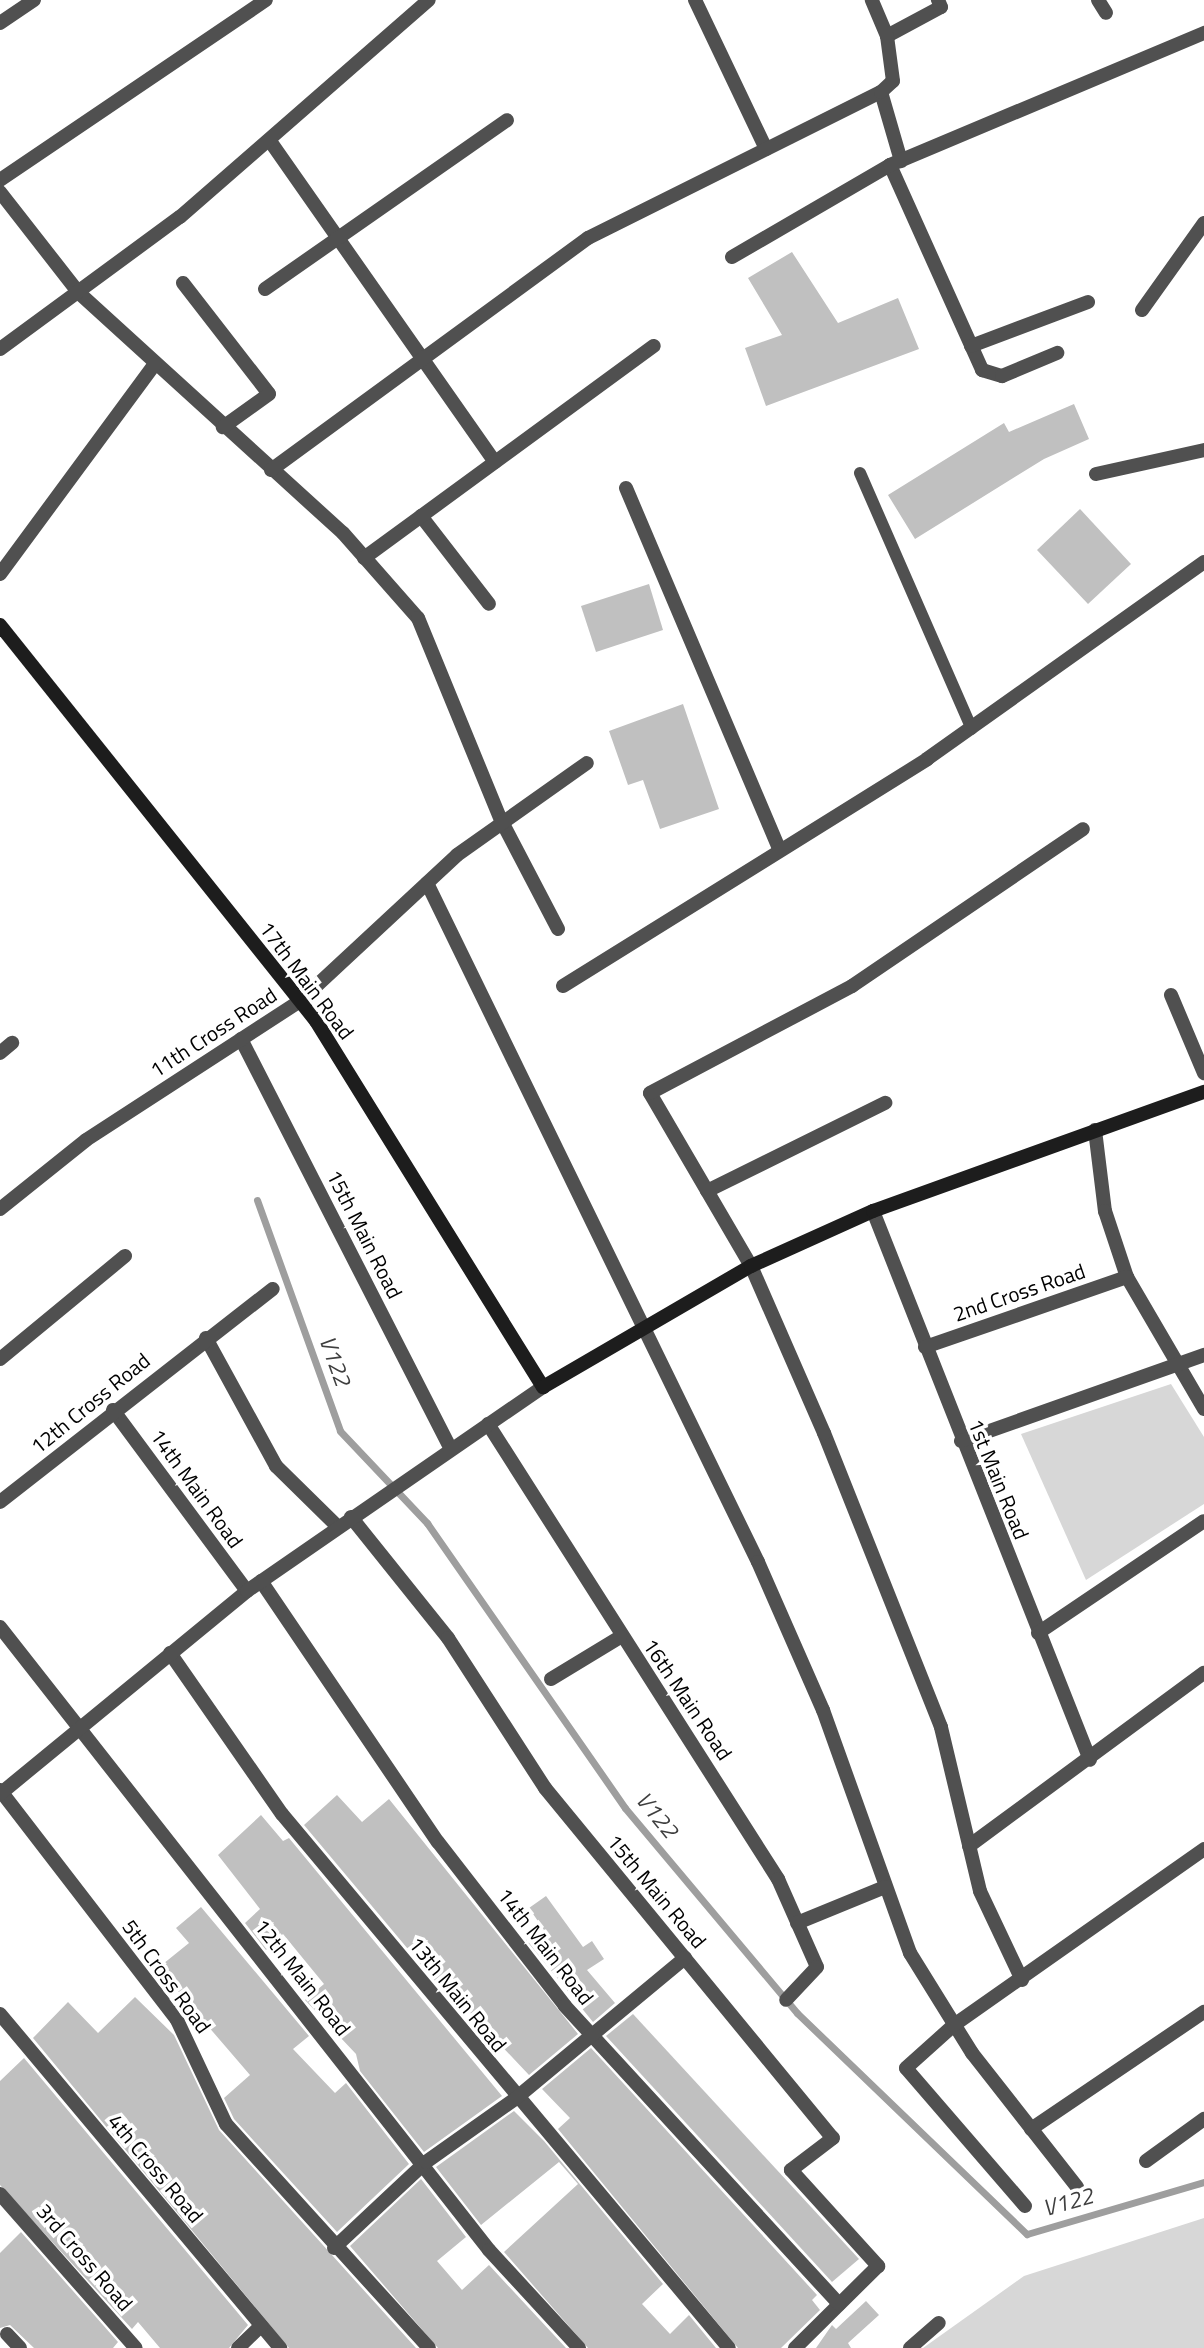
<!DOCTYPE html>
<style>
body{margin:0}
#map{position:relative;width:1204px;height:2348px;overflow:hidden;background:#fff;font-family:"Titillium Web",sans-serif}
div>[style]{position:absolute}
.green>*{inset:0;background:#d7d7d7}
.stream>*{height:7px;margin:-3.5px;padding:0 3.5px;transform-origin:3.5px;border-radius:3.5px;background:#9e9e9e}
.building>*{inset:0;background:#c0c0c0}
.lane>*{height:12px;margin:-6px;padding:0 6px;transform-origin:6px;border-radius:6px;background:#505050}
.street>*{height:14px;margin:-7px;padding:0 7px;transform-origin:7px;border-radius:7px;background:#505050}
.secondary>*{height:14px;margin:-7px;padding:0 7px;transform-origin:7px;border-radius:7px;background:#1d1d1d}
span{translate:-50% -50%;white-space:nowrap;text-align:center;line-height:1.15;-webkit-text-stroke:7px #fff;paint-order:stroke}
.street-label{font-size:21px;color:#000}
.water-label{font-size:23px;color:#3f3f3f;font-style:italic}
</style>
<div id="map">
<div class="green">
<i style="clip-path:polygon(1171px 1384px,1204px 1437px,1204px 1504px,1086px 1580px,1021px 1434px)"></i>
<i style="clip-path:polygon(1204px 2218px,1204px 2348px,923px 2348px,1024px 2276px)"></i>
</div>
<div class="stream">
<i style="left:257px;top:1200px;width:245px;rotate:70.2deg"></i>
<i style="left:340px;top:1431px;width:127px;rotate:46.6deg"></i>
<i style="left:427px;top:1523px;width:347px;rotate:55.2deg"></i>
<i style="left:625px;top:1808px;width:268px;rotate:50deg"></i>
<i style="left:797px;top:2013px;width:319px;rotate:43.9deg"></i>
<i style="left:1027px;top:2234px;width:184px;rotate:-16.4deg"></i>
</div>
<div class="building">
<i style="clip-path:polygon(792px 252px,838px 323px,898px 298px,919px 349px,766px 406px,745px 348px,782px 335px,748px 278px)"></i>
<i style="clip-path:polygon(1074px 404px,1089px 439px,1044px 459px,915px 539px,888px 495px,1004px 423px,1009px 432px)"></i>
<i style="clip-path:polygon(1080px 509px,1131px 564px,1088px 604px,1037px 550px)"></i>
<i style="clip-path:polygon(649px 584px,663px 630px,596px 652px,581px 606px)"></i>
<i style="clip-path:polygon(683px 704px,719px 809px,660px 829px,643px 780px,628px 785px,609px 731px)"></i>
<i style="clip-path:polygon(337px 1795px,362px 1822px,389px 1799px,578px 2034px,529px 2075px,458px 2000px,454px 2004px,304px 1825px)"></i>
<i style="clip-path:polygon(261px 1815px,283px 1841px,289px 1838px,502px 2096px,424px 2152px,360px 2071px,356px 2054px,305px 2000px,324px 1984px,283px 1934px,266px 1950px,245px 1923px,260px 1909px,218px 1855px)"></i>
<i style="clip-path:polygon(546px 1896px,583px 1947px,592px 1941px,604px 1959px,587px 1970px,615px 2003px,593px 2022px,526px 1940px,544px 1930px,529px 1908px)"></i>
<i style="clip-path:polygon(201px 1907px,309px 2036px,293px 2049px,335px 2093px,346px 2083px,409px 2164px,337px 2232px,234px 2119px,224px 2098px,250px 2075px,158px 1968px,189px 1943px,176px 1928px)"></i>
<i style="clip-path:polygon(135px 1997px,174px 2035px,219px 2130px,416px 2348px,289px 2348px,33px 2038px,68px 2002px,98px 2033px)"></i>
<i style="clip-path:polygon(633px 2014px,859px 2259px,832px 2282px,606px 2036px)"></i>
<i style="clip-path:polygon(591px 2048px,817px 2295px,812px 2300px,820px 2310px,781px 2348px,738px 2348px,558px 2129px,570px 2118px,542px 2089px)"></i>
<i style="clip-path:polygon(24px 2058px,248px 2325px,229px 2348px,160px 2348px,138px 2322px,132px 2329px,0 2185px,0 2081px)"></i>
<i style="clip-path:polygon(514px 2111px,544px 2141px,663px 2284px,642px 2304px,670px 2334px,689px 2315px,716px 2348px,588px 2348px,504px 2252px,578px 2184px,559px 2162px,481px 2225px,436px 2167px)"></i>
<i style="clip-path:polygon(421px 2179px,466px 2237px,437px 2261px,462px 2290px,489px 2265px,566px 2348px,438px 2348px,350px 2246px)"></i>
<i style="clip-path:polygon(21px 2232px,118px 2342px,113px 2348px,34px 2348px,10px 2325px,0 2328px,0 2253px)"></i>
<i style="clip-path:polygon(866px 2301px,879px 2315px,848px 2343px,851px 2348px,816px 2348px,832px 2325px,836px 2329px)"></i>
</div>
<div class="lane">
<i style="left:860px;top:473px;width:279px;rotate:66.4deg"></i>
</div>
<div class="street">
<i style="left:695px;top:0;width:165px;rotate:64.5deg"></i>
<i style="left:1098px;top:0;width:15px;rotate:58deg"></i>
<i style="left:0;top:23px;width:41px;rotate:-34.1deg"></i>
<i style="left:887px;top:36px;width:61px;rotate:-28.2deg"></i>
<i style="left:941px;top:7px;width:8px;rotate:-113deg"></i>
<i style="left:881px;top:92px;width:72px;rotate:73.8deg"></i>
<i style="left:270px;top:141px;width:392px;rotate:55deg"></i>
<i style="left:890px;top:165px;width:225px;rotate:65.8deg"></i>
<i style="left:982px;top:370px;width:21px;rotate:17deg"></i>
<i style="left:1002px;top:376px;width:60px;rotate:-22.7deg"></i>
<i style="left:0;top:180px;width:321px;rotate:-34.1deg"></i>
<i style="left:0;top:192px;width:127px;rotate:52deg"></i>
<i style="left:78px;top:292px;width:358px;rotate:42.3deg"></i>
<i style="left:343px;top:533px;width:113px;rotate:48.6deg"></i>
<i style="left:418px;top:618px;width:218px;rotate:67.7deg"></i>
<i style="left:501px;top:820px;width:123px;rotate:62.4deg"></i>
<i style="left:732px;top:257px;width:183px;rotate:-30.2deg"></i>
<i style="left:890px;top:165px;width:341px;rotate:-22.8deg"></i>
<i style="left:183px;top:283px;width:140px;rotate:52.2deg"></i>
<i style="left:269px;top:394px;width:57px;rotate:144.3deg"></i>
<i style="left:265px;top:289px;width:295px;rotate:-34.9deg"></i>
<i style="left:1142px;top:310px;width:107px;rotate:-54.5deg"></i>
<i style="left:971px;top:346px;width:125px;rotate:-20.6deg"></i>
<i style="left:0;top:349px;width:223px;rotate:-36.3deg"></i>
<i style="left:180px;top:217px;width:330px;rotate:-41.1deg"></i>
<i style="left:271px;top:470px;width:393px;rotate:-36.2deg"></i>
<i style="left:588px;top:238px;width:327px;rotate:-26.5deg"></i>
<i style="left:881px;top:92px;width:16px;rotate:-43deg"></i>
<i style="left:893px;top:81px;width:45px;rotate:-97.6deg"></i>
<i style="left:887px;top:36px;width:39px;rotate:-113deg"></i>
<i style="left:1096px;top:474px;width:111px;rotate:-12.5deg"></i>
<i style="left:626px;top:488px;width:391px;rotate:67deg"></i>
<i style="left:421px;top:516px;width:111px;rotate:52.3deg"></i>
<i style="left:364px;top:558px;width:359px;rotate:-36.2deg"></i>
<i style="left:0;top:574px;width:260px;rotate:-53.6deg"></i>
<i style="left:427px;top:883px;width:755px;rotate:64.01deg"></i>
<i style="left:758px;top:1562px;width:162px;rotate:66.3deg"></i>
<i style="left:823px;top:1710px;width:258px;rotate:70.3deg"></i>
<i style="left:910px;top:1953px;width:118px;rotate:58.2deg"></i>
<i style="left:972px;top:2053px;width:170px;rotate:51.9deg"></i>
<i style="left:563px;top:986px;width:429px;rotate:-31.9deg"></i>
<i style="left:927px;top:759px;width:340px;rotate:-35.4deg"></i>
<i style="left:1171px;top:995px;width:85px;rotate:67.1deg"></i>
<i style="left:241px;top:1039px;width:461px;rotate:62.9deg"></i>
<i style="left:0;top:1053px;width:16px;rotate:-40deg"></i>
<i style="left:1095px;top:1130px;width:82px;rotate:83deg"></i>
<i style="left:1105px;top:1211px;width:70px;rotate:71.6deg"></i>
<i style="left:1127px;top:1277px;width:153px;rotate:59.7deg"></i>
<i style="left:707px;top:1191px;width:199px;rotate:-26.3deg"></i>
<i style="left:0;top:1209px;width:110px;rotate:-38.7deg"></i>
<i style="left:86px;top:1140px;width:255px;rotate:-33deg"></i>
<i style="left:300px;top:1001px;width:214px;rotate:-42.9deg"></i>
<i style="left:457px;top:855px;width:159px;rotate:-35.3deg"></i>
<i style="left:873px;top:1211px;width:590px;rotate:68.43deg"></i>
<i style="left:206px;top:1338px;width:146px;rotate:61.3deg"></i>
<i style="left:276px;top:1466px;width:86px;rotate:44.5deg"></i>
<i style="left:925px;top:1347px;width:214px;rotate:-19.1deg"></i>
<i style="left:0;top:1359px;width:162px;rotate:-39.5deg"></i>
<i style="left:113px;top:1410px;width:225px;rotate:53.5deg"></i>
<i style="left:488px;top:1424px;width:540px;rotate:57.49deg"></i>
<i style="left:778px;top:1879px;width:96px;rotate:66.1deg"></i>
<i style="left:817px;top:1967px;width:45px;rotate:133.2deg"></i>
<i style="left:961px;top:1441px;width:258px;rotate:-19.5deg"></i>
<i style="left:0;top:1502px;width:346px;rotate:-38deg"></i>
<i style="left:351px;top:1517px;width:155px;rotate:51.3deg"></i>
<i style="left:448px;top:1638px;width:179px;rotate:57.1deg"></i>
<i style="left:545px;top:1788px;width:453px;rotate:50.6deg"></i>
<i style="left:833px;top:2138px;width:53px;rotate:142.7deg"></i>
<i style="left:791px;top:2170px;width:130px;rotate:47.8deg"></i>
<i style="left:878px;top:2266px;width:117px;rotate:135.3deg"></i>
<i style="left:261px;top:1581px;width:315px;rotate:55.9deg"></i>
<i style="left:438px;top:1842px;width:207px;rotate:52.2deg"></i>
<i style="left:565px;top:2006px;width:405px;rotate:47.4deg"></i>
<i style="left:0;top:1627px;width:792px;rotate:51.87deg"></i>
<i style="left:489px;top:2250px;width:133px;rotate:47.4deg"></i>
<i style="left:1038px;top:1633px;width:200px;rotate:-34deg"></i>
<i style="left:170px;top:1653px;width:196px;rotate:55.2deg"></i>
<i style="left:282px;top:1814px;width:696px;rotate:50.07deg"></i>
<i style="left:551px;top:1679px;width:81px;rotate:-31.3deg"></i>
<i style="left:0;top:1790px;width:290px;rotate:52.4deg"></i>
<i style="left:177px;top:2020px;width:115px;rotate:64.8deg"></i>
<i style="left:226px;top:2124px;width:302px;rotate:47.8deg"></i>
<i style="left:0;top:1794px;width:320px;rotate:-39.4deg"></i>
<i style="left:247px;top:1591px;width:359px;rotate:-34.6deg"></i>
<i style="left:969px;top:1846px;width:292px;rotate:-36.4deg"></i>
<i style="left:797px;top:1923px;width:95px;rotate:-22.2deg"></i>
<i style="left:1022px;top:1980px;width:98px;rotate:-115.3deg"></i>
<i style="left:980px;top:1891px;width:169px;rotate:-103.4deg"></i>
<i style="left:941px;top:1727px;width:316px;rotate:-111.7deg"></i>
<i style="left:824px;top:1433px;width:182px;rotate:-113.6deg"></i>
<i style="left:751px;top:1266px;width:200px;rotate:-120.3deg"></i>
<i style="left:650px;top:1093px;width:229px;rotate:-27.9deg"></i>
<i style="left:852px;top:986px;width:279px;rotate:-34.2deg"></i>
<i style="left:0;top:2014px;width:436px;rotate:50deg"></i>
<i style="left:1031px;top:2129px;width:209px;rotate:-34.1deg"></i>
<i style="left:1146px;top:2161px;width:72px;rotate:-35.9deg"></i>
<i style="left:0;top:2194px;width:205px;rotate:48.6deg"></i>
<i style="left:1025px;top:2206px;width:182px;rotate:-130.8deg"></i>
<i style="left:906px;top:2068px;width:64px;rotate:-41.9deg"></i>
<i style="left:954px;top:2025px;width:306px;rotate:-35.1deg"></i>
<i style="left:334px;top:2248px;width:126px;rotate:-43.1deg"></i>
<i style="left:426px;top:2162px;width:109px;rotate:-35.3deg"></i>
<i style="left:515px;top:2099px;width:221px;rotate:-39.7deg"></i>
<i style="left:7px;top:2334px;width:19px;rotate:47deg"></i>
<i style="left:238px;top:2348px;width:32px;rotate:-44deg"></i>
<i style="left:910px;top:2348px;width:38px;rotate:-41deg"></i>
</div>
<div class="secondary">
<i style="left:0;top:625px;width:507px;rotate:51.41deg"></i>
<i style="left:316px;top:1021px;width:431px;rotate:58.2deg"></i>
<i style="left:543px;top:1387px;width:241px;rotate:-30.2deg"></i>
<i style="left:751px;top:1266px;width:134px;rotate:-24.3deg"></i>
<i style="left:873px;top:1211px;width:352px;rotate:-19.8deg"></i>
</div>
<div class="street-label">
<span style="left:307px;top:980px;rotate:53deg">17th Main Road</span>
<span style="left:213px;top:1032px;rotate:-33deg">11th Cross Road</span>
<span style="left:365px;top:1234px;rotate:63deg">15th Main Road</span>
<span style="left:1019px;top:1292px;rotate:-19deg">2nd Cross Road</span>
<span style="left:90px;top:1403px;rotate:-39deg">12th Cross Road</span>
<span style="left:999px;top:1479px;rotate:68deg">1st Main Road</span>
<span style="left:197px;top:1488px;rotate:54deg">14th Main Road</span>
<span style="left:688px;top:1699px;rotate:56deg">16th Main Road</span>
<span style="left:657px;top:1891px;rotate:50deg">15th Main Road</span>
<span style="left:546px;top:1946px;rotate:52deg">14th Main Road</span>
<span style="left:167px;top:1976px;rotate:54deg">5th Cross Road</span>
<span style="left:303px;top:1977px;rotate:52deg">12th Main Road</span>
<span style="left:458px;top:1994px;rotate:51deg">13th Main Road</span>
<span style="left:156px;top:2168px;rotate:50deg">4th Cross Road</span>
<span style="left:85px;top:2257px;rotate:49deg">3rd Cross Road</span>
</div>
<div class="water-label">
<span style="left:335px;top:1361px;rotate:70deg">V122</span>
<span style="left:657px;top:1815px;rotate:51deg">V122</span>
<span style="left:1068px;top:2202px;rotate:-16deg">V122</span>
</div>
</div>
